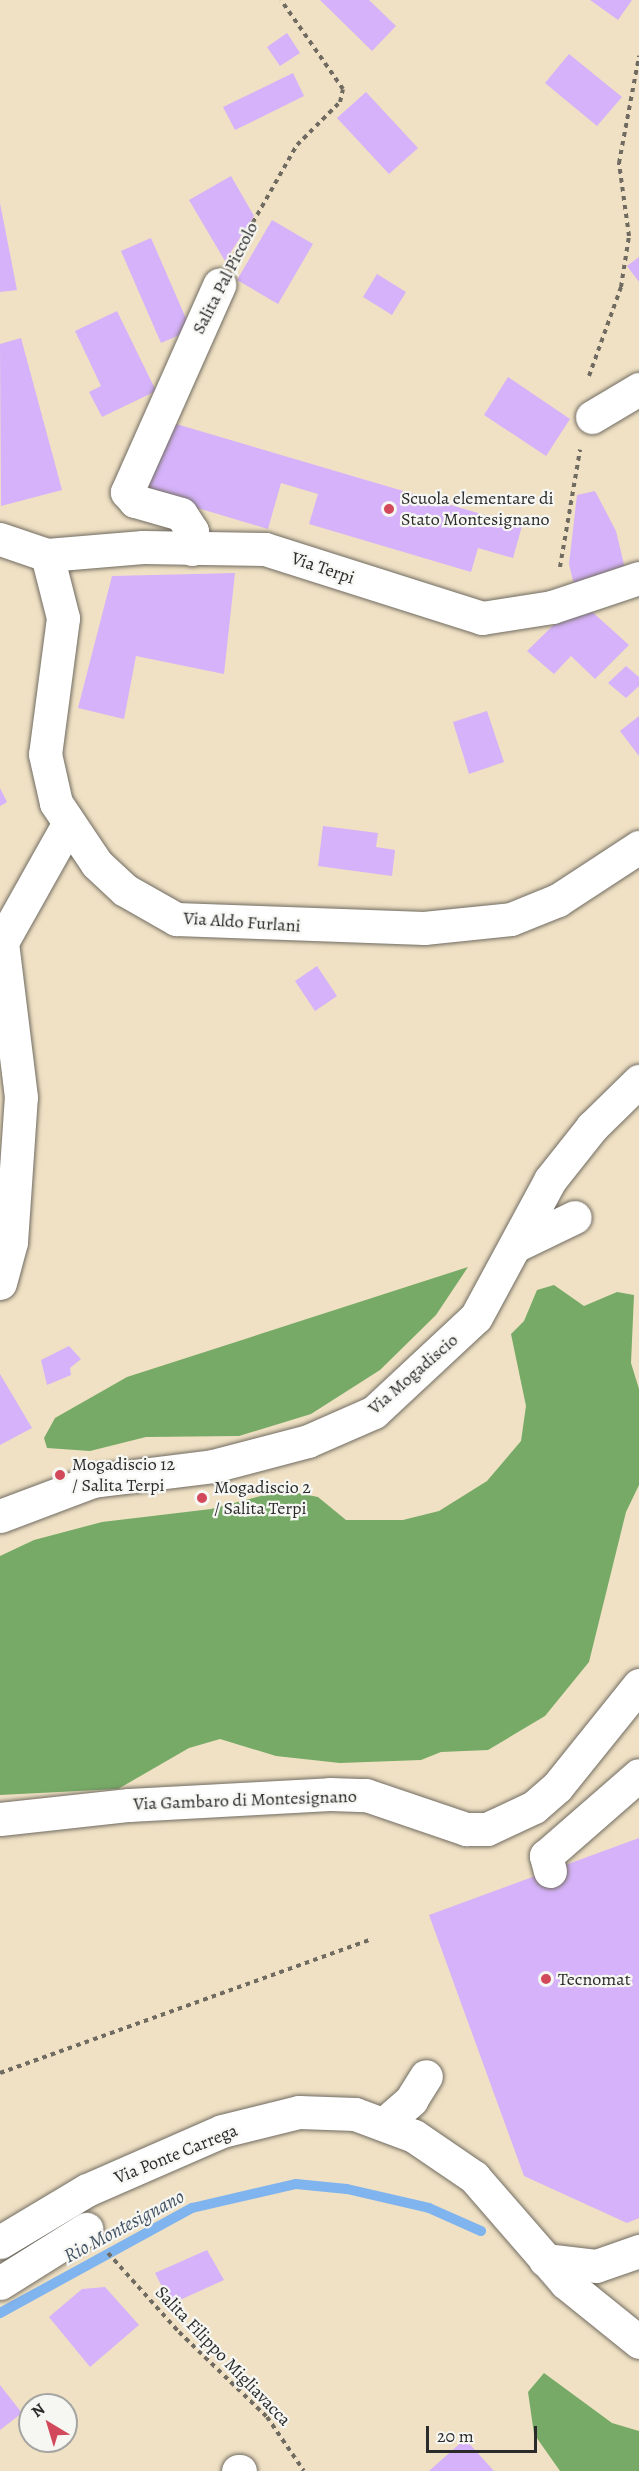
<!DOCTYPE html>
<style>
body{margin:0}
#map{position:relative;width:639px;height:2471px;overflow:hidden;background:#f0e1c4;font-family:Alegreya,serif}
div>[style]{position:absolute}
.forest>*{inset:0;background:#76aa66}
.stream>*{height:10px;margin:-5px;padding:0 5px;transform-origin:5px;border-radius:5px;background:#80b4ee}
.building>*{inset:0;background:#d5b2f9}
.path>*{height:4px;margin-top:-2px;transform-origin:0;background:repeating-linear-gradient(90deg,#706b61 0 4.5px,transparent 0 9px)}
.roads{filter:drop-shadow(0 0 2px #706b61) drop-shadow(0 0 2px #706b61)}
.minor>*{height:33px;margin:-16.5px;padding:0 16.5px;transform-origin:16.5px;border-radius:16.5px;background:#fff}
.dots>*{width:16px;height:16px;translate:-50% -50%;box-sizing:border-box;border:3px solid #f6f6f2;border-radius:50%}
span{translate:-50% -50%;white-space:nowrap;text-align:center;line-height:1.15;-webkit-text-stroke:4.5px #f6f6f2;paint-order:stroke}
.street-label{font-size:18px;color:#2b2b2b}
.poi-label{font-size:18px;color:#2b2b2b}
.left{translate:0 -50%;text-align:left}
.water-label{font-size:20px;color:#445466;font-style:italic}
.north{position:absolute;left:18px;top:2393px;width:60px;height:60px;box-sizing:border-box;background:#f6f6f2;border:2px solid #a5a5a2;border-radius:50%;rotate:322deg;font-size:16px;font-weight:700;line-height:24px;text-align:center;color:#2b2b2b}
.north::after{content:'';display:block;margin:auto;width:21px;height:27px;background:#d1495b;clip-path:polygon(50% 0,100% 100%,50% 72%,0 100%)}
.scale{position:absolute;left:426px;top:2426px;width:111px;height:27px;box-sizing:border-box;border:3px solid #2b2b2b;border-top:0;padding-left:8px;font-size:18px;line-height:21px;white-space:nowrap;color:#2b2b2b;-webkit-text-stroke:4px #f6f6f2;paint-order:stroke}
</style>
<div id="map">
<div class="forest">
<i style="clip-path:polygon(468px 1267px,436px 1315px,380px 1370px,311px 1414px,239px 1436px,146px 1437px,90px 1451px,47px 1448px,44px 1438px,55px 1418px,127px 1377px)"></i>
<i style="clip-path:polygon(554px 1285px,584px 1306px,617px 1292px,634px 1295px,631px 1363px,639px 1389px,639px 1485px,626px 1512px,589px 1662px,545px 1716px,488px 1750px,441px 1752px,421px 1760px,340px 1763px,276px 1756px,220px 1739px,189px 1748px,118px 1789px,0 1795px,0 1556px,34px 1540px,102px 1522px,211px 1509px,283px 1490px,318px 1497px,346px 1520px,403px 1520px,439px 1511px,487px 1481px,521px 1441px,526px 1406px,511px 1334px,524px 1321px,537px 1290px)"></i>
<i style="clip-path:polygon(544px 2373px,612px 2423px,639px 2431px,639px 2471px,560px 2471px,534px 2434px,528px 2392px)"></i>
</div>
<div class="stream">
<i style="left:0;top:2313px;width:219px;rotate:-28.7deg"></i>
<i style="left:192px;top:2208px;width:107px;rotate:-13deg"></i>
<i style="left:296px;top:2184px;width:51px;rotate:5.6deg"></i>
<i style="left:347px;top:2189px;width:84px;rotate:13deg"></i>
<i style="left:429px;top:2208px;width:57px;rotate:23.9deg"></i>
</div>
<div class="building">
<i style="clip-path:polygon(320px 0,369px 0,396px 26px,372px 51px)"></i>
<i style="clip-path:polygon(590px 0,632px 0,618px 20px)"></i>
<i style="clip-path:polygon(287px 33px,300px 53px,280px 66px,267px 47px)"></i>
<i style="clip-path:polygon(569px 54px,622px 97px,597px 126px,545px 83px)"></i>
<i style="clip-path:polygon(293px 73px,304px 96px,235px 130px,223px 107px)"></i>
<i style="clip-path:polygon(366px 92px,418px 148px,389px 174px,337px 118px)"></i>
<i style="clip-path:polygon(231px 176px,254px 216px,225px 261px,189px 200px)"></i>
<i style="clip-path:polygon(0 203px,17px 290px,0 292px)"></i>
<i style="clip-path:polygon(272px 220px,313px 244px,278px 304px,237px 280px)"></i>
<i style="clip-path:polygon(151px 238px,191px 330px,161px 343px,121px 251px)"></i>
<i style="clip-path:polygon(639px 257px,639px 282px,627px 266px)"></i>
<i style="clip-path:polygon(377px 274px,406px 292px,392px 315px,363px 297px)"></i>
<i style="clip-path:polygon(117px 311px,156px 391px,102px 417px,89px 392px,101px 386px,75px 331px)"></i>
<i style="clip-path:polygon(21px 338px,62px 490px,1px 506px,0 344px)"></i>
<i style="clip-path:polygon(508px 377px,570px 419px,546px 456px,484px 415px)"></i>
<i style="clip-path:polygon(166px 421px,522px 526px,513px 558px,478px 548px,471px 572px,309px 524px,318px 494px,281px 483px,268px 529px,144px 492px)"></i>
<i style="clip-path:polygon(595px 491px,616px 531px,626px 573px,576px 593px,569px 564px,577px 495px)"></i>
<i style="clip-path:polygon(235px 573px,224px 674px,136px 656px,124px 719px,78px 708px,112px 576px)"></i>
<i style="clip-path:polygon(579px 600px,629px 645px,595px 679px,571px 656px,554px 674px,527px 651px)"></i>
<i style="clip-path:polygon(626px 666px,639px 677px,639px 686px,626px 698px,608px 683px)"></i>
<i style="clip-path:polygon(487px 711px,504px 762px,469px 774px,453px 722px)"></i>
<i style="clip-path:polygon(639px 716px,639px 756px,620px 731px)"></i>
<i style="clip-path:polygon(0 788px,7px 802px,0 806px)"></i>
<i style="clip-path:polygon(323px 826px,378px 833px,376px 847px,395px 850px,392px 876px,318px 866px)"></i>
<i style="clip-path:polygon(317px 966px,337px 996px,315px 1011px,295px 981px)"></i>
<i style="clip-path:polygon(69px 1346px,81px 1359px,70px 1368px,71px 1375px,47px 1385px,41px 1360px)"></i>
<i style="clip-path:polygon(0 1374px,32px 1428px,0 1445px)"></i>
<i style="clip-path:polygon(639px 1838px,639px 2218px,627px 2223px,524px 2176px,429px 1915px)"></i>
<i style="clip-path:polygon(207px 2250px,224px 2280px,171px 2304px,155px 2273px)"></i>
<i style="clip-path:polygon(105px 2287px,139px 2325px,90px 2367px,49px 2317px,82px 2289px)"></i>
<i style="clip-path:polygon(0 2385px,22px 2413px,0 2430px)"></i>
<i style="clip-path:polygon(465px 2439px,494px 2471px,429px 2471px)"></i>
</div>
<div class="path">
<i style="left:235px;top:254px;width:125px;rotate:-60.4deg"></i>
<i style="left:297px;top:145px;width:61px;rotate:-45deg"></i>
<i style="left:340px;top:102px;width:13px;rotate:-77deg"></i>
<i style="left:343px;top:89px;width:108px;rotate:-124.9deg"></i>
<i style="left:589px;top:376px;width:95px;rotate:-70.2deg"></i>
<i style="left:621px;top:287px;width:52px;rotate:-81.1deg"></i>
<i style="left:629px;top:236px;width:74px;rotate:-97.8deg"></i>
<i style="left:619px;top:163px;width:109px;rotate:-79.4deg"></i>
<i style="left:560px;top:567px;width:119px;rotate:-80.3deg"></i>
<i style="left:0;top:2073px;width:395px;rotate:-19.8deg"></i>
<i style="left:108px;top:2253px;width:106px;rotate:48.1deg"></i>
<i style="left:179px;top:2332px;width:122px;rotate:44deg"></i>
<i style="left:267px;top:2417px;width:65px;rotate:55.6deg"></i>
</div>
<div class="roads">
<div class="minor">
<i style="left:592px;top:417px;width:55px;rotate:-30.8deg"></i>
<i style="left:0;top:539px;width:50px;rotate:18.8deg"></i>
<i style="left:47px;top:555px;width:96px;rotate:-4.8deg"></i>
<i style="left:143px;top:547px;width:122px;rotate:0.9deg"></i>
<i style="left:265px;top:549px;width:228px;rotate:17.6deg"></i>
<i style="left:482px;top:618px;width:71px;rotate:-8.9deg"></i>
<i style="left:552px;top:607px;width:92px;rotate:-18.4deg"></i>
<i style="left:192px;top:549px;width:18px;rotate:-90deg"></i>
<i style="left:192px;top:531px;width:20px;rotate:-123deg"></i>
<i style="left:181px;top:514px;width:48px;rotate:-164.2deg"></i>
<i style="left:135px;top:501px;width:12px;rotate:-132deg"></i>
<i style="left:127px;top:492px;width:227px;rotate:-66deg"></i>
<i style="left:47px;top:555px;width:65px;rotate:75.7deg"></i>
<i style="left:63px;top:618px;width:137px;rotate:97.5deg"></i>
<i style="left:45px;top:754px;width:50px;rotate:77.3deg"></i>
<i style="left:56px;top:803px;width:73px;rotate:56.1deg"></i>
<i style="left:97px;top:864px;width:38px;rotate:43deg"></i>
<i style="left:125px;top:890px;width:59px;rotate:29.6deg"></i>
<i style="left:176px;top:919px;width:248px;rotate:2.1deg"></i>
<i style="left:424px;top:928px;width:87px;rotate:-5.9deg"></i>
<i style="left:511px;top:919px;width:51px;rotate:-22deg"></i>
<i style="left:558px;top:900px;width:97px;rotate:-33.2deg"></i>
<i style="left:517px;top:1245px;width:64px;rotate:-25.8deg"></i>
<i style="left:0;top:1283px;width:42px;rotate:-75deg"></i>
<i style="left:11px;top:1242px;width:145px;rotate:-86.1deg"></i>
<i style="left:21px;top:1097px;width:156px;rotate:-97deg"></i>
<i style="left:2px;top:942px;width:133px;rotate:-60.7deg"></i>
<i style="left:0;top:1516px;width:99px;rotate:-20.6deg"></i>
<i style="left:93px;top:1481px;width:121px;rotate:-7.1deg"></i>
<i style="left:213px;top:1466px;width:98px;rotate:-14.7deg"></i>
<i style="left:308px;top:1441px;width:72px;rotate:-23.7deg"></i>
<i style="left:374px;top:1412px;width:139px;rotate:-43deg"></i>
<i style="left:476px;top:1317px;width:156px;rotate:-61.6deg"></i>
<i style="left:550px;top:1180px;width:68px;rotate:-51.6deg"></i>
<i style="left:592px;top:1127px;width:66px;rotate:-44.4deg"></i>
<i style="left:0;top:1819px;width:130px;rotate:-6.2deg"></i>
<i style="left:129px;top:1805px;width:201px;rotate:-3.1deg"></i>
<i style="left:330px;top:1794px;width:36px;rotate:2deg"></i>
<i style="left:366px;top:1795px;width:106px;rotate:18.8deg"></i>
<i style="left:466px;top:1829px;width:21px"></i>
<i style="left:487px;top:1829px;width:52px;rotate:-25.1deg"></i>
<i style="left:534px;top:1807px;width:30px;rotate:-41deg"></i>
<i style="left:557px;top:1787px;width:131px;rotate:-51.2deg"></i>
<i style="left:550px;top:1871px;width:16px;rotate:-105deg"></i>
<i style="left:546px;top:1856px;width:123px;rotate:-41.1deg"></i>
<i style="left:385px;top:2123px;width:35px;rotate:-41deg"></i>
<i style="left:411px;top:2100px;width:28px;rotate:-58deg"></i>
<i style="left:0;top:2242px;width:101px;rotate:-30.9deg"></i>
<i style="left:87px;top:2190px;width:147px;rotate:-23.6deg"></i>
<i style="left:222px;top:2131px;width:79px;rotate:-13.9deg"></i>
<i style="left:299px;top:2112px;width:56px;rotate:2deg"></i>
<i style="left:355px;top:2114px;width:63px;rotate:20.4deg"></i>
<i style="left:414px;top:2136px;width:73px;rotate:34.3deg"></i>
<i style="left:474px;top:2177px;width:140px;rotate:49deg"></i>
<i style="left:566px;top:2283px;width:94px;rotate:38.9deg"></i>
<i style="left:545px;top:2260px;width:51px;rotate:6.7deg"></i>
<i style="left:596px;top:2266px;width:46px;rotate:-19.2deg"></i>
<i style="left:0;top:2283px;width:102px;rotate:-32.1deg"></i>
<i style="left:238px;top:2471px;width:2px"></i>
</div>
</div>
<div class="dots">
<i style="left:389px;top:509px;background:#d1495b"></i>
<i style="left:60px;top:1475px;background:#d1495b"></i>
<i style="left:202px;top:1498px;background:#d1495b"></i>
<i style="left:546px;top:1979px;background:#d1495b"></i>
</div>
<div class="street-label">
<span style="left:225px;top:278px;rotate:-63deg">Salita Pal Piccolo</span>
<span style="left:323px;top:568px;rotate:19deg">Via Terpi</span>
<span style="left:242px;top:922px;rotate:4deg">Via Aldo Furlani</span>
<span style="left:413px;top:1374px;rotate:-41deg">Via Mogadiscio</span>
<span style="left:245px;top:1800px;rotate:-2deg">Via Gambaro di Montesignano</span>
<span style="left:176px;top:2154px;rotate:-22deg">Via Ponte Carrega</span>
<span style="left:223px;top:2356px;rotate:46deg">Salita Filippo Migliavacca</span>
</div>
<div class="poi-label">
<span class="left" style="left:401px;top:509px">Scuola elementare di<br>Stato Montesignano</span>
<span class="left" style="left:72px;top:1475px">Mogadiscio 12<br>/ Salita Terpi</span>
<span class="left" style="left:214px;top:1498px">Mogadiscio 2<br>/ Salita Terpi</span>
<span class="left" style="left:558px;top:1979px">Tecnomat</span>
</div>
<div class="water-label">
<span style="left:124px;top:2226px;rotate:-28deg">Rio Montesignano</span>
</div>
<div class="north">N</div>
<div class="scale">20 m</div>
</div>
